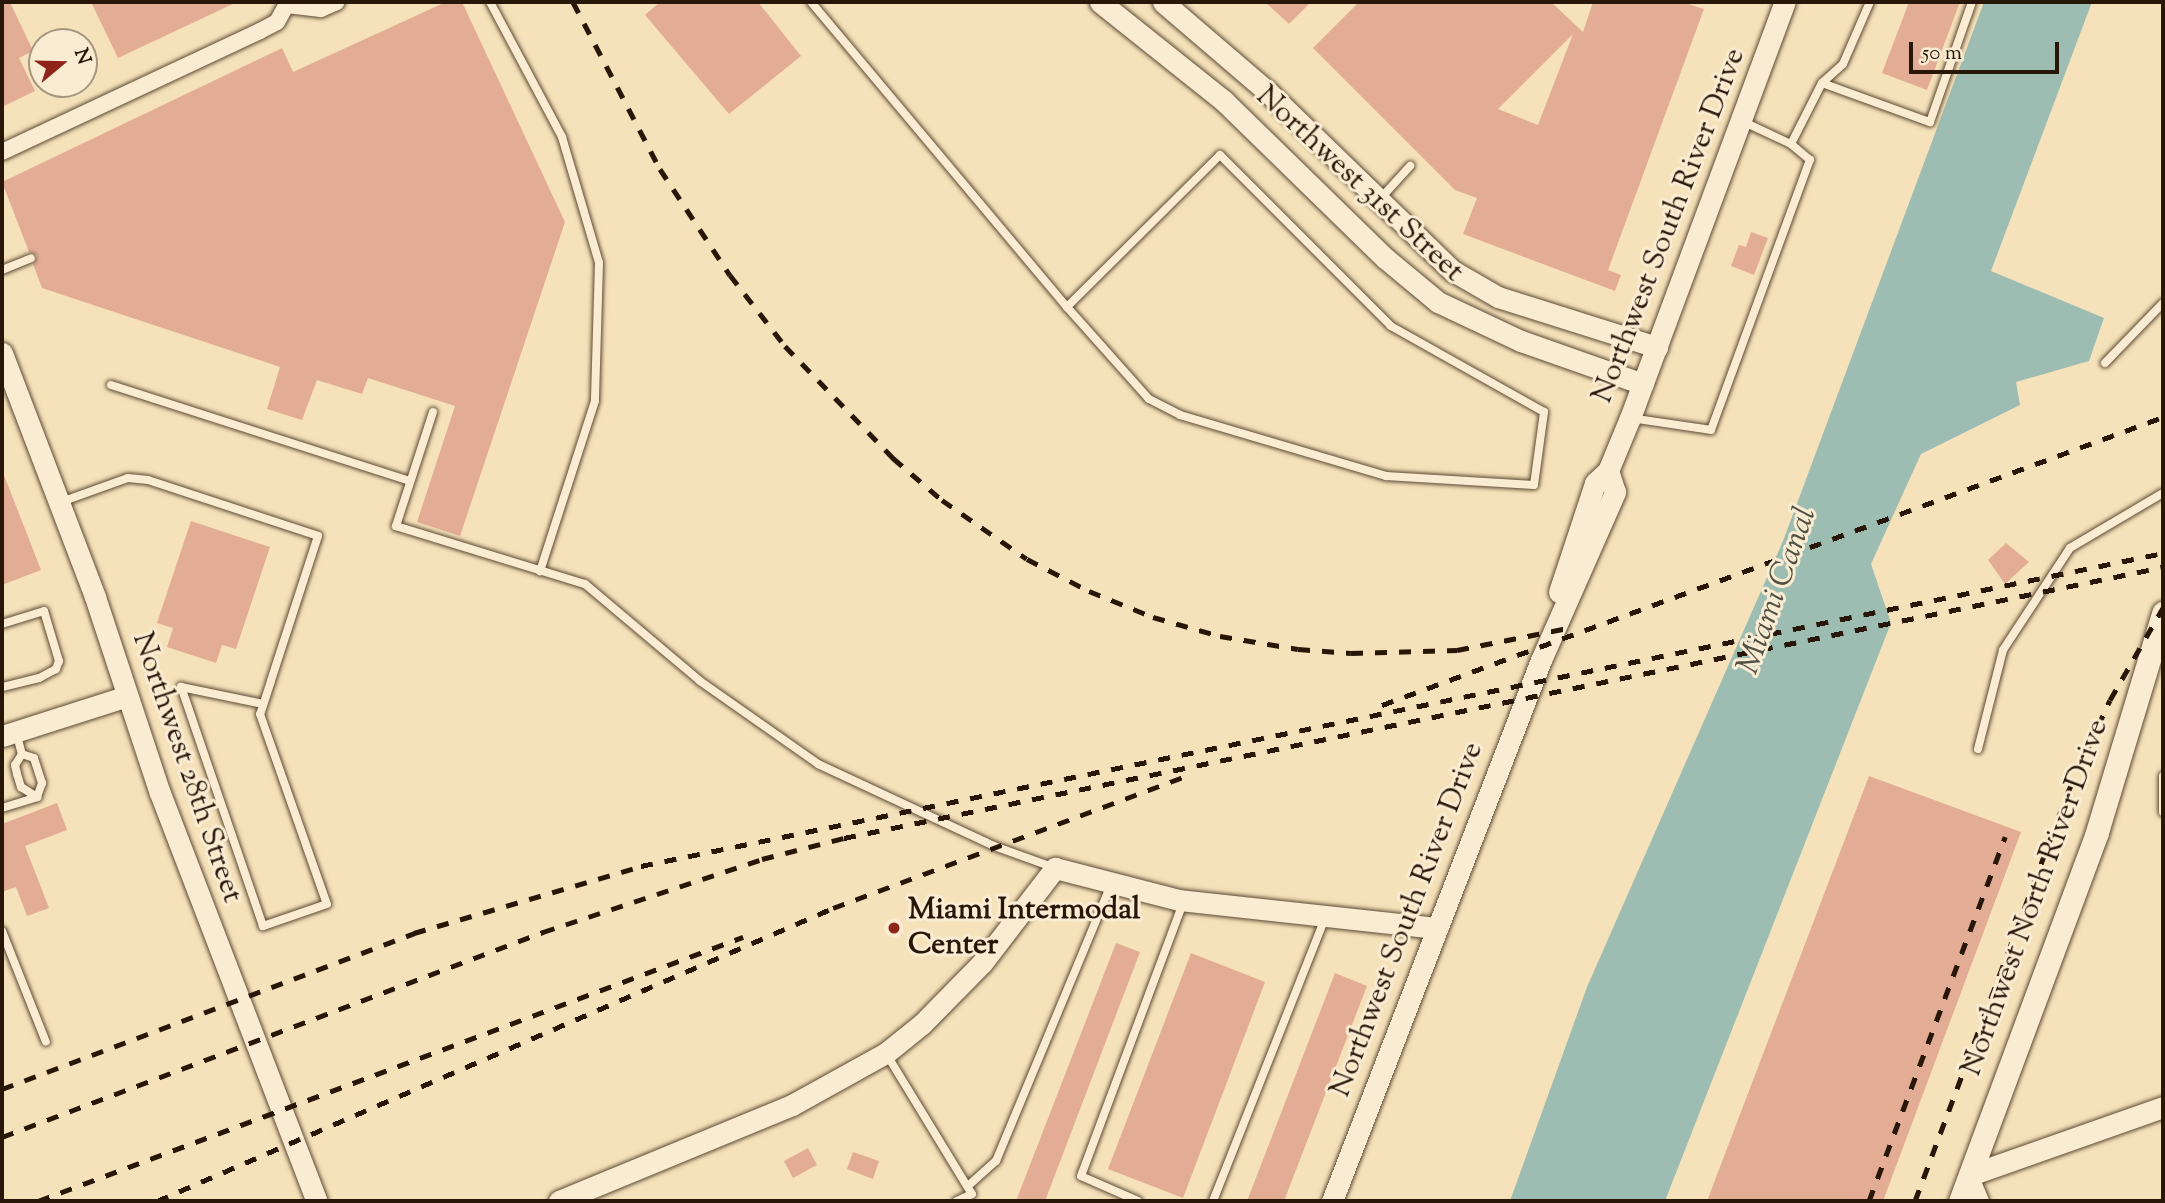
<!DOCTYPE html>
<style>
body{margin:0}
#map{position:relative;width:2165px;height:1203px;overflow:hidden;background:#f6e2ba;font-family:"Sorts Mill Goudy",serif}
div>[style]{position:absolute}
.water>*{inset:0;background:#9dbdb3}
.building>*{inset:0;background:#e3ac95}
.roads{filter:drop-shadow(0 0 2px #5c4934) drop-shadow(0 0 2px #5c4934)}
.service>*{height:8px;margin:-4px;padding:0 4px;transform-origin:4px;border-radius:4px;background:#f9ecd2}
.minor>*{height:16px;margin:-8px;padding:0 8px;transform-origin:8px;border-radius:8px;background:#f9ecd2}
.tertiary>*{height:21px;margin:-10.5px;padding:0 10.5px;transform-origin:10.5px;border-radius:10.5px;background:#f9ecd2}
.secondary>*{height:23px;margin:-11.5px;padding:0 11.5px;transform-origin:11.5px;border-radius:11.5px;background:#f9ecd2}
.rail>*{height:5px;margin-top:-2.5px;transform-origin:0;background:repeating-linear-gradient(90deg,#281608 0 12px,transparent 0 24px)}
.dots>*{width:19px;height:19px;translate:-50% -50%;box-sizing:border-box;border:4px solid #f9ecd2;border-radius:50%}
span{translate:-50% -50%;white-space:nowrap;text-align:center;line-height:1.15;-webkit-text-stroke:6px #f9ecd2;paint-order:stroke}
.street-label{font-size:30px;color:#281608}
.poi-label{font-size:30px;color:#281608;font-weight:700}
.left{translate:0 -50%;text-align:left}
.water-label{font-size:32px;color:#515044;font-style:italic}
.frame{position:absolute;inset:0;border:4px solid #281608;pointer-events:none}
.north{position:absolute;left:28px;top:28px;width:70px;height:70px;box-sizing:border-box;background:#f9ecd2;border:2px solid #a59681;border-radius:50%;rotate:71deg;font-size:19px;font-weight:700;line-height:28px;text-align:center;color:#281608}
.north::after{content:'';display:block;margin:auto;width:24px;height:32px;background:#8f2418;clip-path:polygon(50% 0,100% 100%,50% 72%,0 100%)}
.scale{position:absolute;left:1909px;top:42px;width:150px;height:32px;box-sizing:border-box;border:4px solid #281608;border-top:0;padding-left:9px;font-size:21px;line-height:24px;white-space:nowrap;color:#281608;-webkit-text-stroke:5px #f9ecd2;paint-order:stroke}
</style>
<div id="map">
<div class="water">
<i style="clip-path:polygon(1984px 2px,2092px 2px,1991px 271px,2104px 318px,2089px 361px,2016px 382px,2020px 405px,1921px 454px,1871px 564px,1891px 623px,1665px 1201px,1510px 1201px,1587px 987px,1783px 541px)"></i>
</div>
<div class="building">
<i style="clip-path:polygon(2px 2px,10px 2px,33px 51px,19px 58px,35px 91px,2px 107px)"></i>
<i style="clip-path:polygon(91px 2px,237px 2px,118px 58px)"></i>
<i style="clip-path:polygon(446px 2px,462px 2px,565px 222px,460px 536px,417px 522px,455px 406px,368px 378px,362px 394px,317px 380px,302px 420px,267px 409px,280px 367px,42px 288px,33px 264px,37px 256px,29px 252px,2px 182px,282px 48px,293px 72px)"></i>
<i style="clip-path:polygon(660px 2px,758px 2px,801px 56px,729px 114px,645px 15px)"></i>
<i style="clip-path:polygon(1265px 2px,1311px 2px,1289px 24px)"></i>
<i style="clip-path:polygon(evenodd,1359px 2px,1551px 2px,1583px 32px,1593px 2px,1682px 2px,1704px 9px,1608px 270px,1621px 275px,1615px 291px,1463px 234px,1477px 198px,1455px 190px,1313px 48px,1359px 2px,1573px 34px,1538px 125px,1498px 109px,1573px 34px)"></i>
<i style="clip-path:polygon(1909px 2px,1960px 2px,1927px 90px,1882px 73px)"></i>
<i style="clip-path:polygon(1751px 232px,1768px 238px,1754px 275px,1731px 266px,1739px 245px,1746px 247px)"></i>
<i style="clip-path:polygon(2px 470px,41px 570px,2px 585px)"></i>
<i style="clip-path:polygon(191px 521px,270px 547px,236px 649px,222px 645px,216px 663px,167px 647px,173px 628px,157px 623px)"></i>
<i style="clip-path:polygon(2006px 543px,2029px 562px,2005px 584px,1988px 560px)"></i>
<i style="clip-path:polygon(1869px 776px,2021px 832px,1883px 1201px,1707px 1201px)"></i>
<i style="clip-path:polygon(57px 803px,67px 830px,25px 846px,49px 908px,27px 916px,16px 887px,2px 892px,2px 824px)"></i>
<i style="clip-path:polygon(1116px 943px,1140px 952px,1045px 1201px,1016px 1201px)"></i>
<i style="clip-path:polygon(1191px 953px,1265px 982px,1183px 1198px,1108px 1169px)"></i>
<i style="clip-path:polygon(1335px 973px,1367px 986px,1284px 1201px,1247px 1201px)"></i>
<i style="clip-path:polygon(808px 1148px,817px 1165px,793px 1178px,784px 1161px)"></i>
<i style="clip-path:polygon(853px 1152px,879px 1161px,873px 1179px,847px 1169px)"></i>
</div>
<div class="roads">
<div class="service">
<i style="left:490px;top:2px;width:153px;rotate:61.9deg"></i>
<i style="left:562px;top:137px;width:131px;rotate:73.6deg"></i>
<i style="left:599px;top:263px;width:138px;rotate:91.7deg"></i>
<i style="left:595px;top:401px;width:179px;rotate:107.9deg"></i>
<i style="left:811px;top:2px;width:398px;rotate:50deg"></i>
<i style="left:1067px;top:307px;width:123px;rotate:48.3deg"></i>
<i style="left:1149px;top:399px;width:35px;rotate:27deg"></i>
<i style="left:1180px;top:415px;width:215px;rotate:16.5deg"></i>
<i style="left:1386px;top:476px;width:148px;rotate:3.5deg"></i>
<i style="left:1534px;top:485px;width:74px;rotate:-82.2deg"></i>
<i style="left:1544px;top:412px;width:176px;rotate:-150.7deg"></i>
<i style="left:1391px;top:326px;width:242px;rotate:-135deg"></i>
<i style="left:1220px;top:155px;width:216px;rotate:135.2deg"></i>
<i style="left:1822px;top:83px;width:115px;rotate:19.9deg"></i>
<i style="left:1930px;top:122px;width:127px;rotate:-70.7deg"></i>
<i style="left:1791px;top:144px;width:68px;rotate:-63.1deg"></i>
<i style="left:1822px;top:83px;width:28px;rotate:-42deg"></i>
<i style="left:1843px;top:64px;width:68px;rotate:-66.5deg"></i>
<i style="left:1380px;top:199px;width:45px;rotate:-47.7deg"></i>
<i style="left:2px;top:270px;width:31px;rotate:-22deg"></i>
<i style="left:2105px;top:363px;width:83px;rotate:-46deg"></i>
<i style="left:111px;top:385px;width:314px;rotate:17.8deg"></i>
<i style="left:433px;top:412px;width:120px;rotate:108deg"></i>
<i style="left:396px;top:526px;width:198px;rotate:17.1deg"></i>
<i style="left:585px;top:584px;width:150px;rotate:40.1deg"></i>
<i style="left:700px;top:681px;width:144px;rotate:35.1deg"></i>
<i style="left:818px;top:764px;width:194px;rotate:25deg"></i>
<i style="left:994px;top:846px;width:62px;rotate:19.9deg"></i>
<i style="left:1630px;top:418px;width:82px;rotate:8.4deg"></i>
<i style="left:1711px;top:430px;width:288px;rotate:-69.9deg"></i>
<i style="left:1810px;top:160px;width:25px;rotate:-140deg"></i>
<i style="left:1791px;top:144px;width:54px;rotate:-154.9deg"></i>
<i style="left:61px;top:502px;width:71px;rotate:-19.7deg"></i>
<i style="left:128px;top:478px;width:20px;rotate:6deg"></i>
<i style="left:148px;top:480px;width:179px;rotate:18.2deg"></i>
<i style="left:318px;top:536px;width:152px;rotate:108deg"></i>
<i style="left:271px;top:681px;width:35px;rotate:108deg"></i>
<i style="left:260px;top:714px;width:201px;rotate:70.6deg"></i>
<i style="left:327px;top:904px;width:68px;rotate:161deg"></i>
<i style="left:263px;top:926px;width:253px;rotate:-108.9deg"></i>
<i style="left:181px;top:687px;width:84px;rotate:11.7deg"></i>
<i style="left:2px;top:624px;width:44px;rotate:-17.2deg"></i>
<i style="left:44px;top:611px;width:52px;rotate:73.3deg"></i>
<i style="left:59px;top:661px;width:9px;rotate:111deg"></i>
<i style="left:56px;top:669px;width:19px;rotate:152deg"></i>
<i style="left:39px;top:678px;width:38px;rotate:166deg"></i>
<i style="left:16px;top:732px;width:23px;rotate:75deg"></i>
<i style="left:22px;top:754px;width:13px;rotate:122deg"></i>
<i style="left:15px;top:765px;width:9px;rotate:77deg"></i>
<i style="left:17px;top:774px;width:14px;rotate:73deg"></i>
<i style="left:21px;top:787px;width:19px;rotate:32deg"></i>
<i style="left:37px;top:797px;width:15px;rotate:-70deg"></i>
<i style="left:42px;top:783px;width:26px;rotate:-108deg"></i>
<i style="left:34px;top:758px;width:13px;rotate:-162deg"></i>
<i style="left:1978px;top:749px;width:102px;rotate:-75.8deg"></i>
<i style="left:2003px;top:650px;width:122px;rotate:-56.7deg"></i>
<i style="left:2070px;top:548px;width:108px;rotate:-30.6deg"></i>
<i style="left:2163px;top:776px;width:36px;rotate:90deg"></i>
<i style="left:2px;top:808px;width:37px;rotate:-17deg"></i>
<i style="left:2px;top:931px;width:119px;rotate:68.4deg"></i>
<i style="left:887px;top:1055px;width:163px;rotate:58.6deg"></i>
<i style="left:972px;top:1194px;width:17px;rotate:155deg"></i>
<i style="left:968px;top:1186px;width:38px;rotate:-42deg"></i>
<i style="left:996px;top:1161px;width:299px;rotate:-67.4deg"></i>
<i style="left:1138px;top:1201px;width:62px;rotate:-156.3deg"></i>
<i style="left:1081px;top:1176px;width:291px;rotate:-69.5deg"></i>
<i style="left:1213px;top:1201px;width:304px;rotate:-68.4deg"></i>
</div>
<div class="minor">
<i style="left:287px;top:5px;width:34px;rotate:7deg"></i>
<i style="left:321px;top:9px;width:17px;rotate:-24deg"></i>
<i style="left:2px;top:152px;width:285px;rotate:-25.1deg"></i>
<i style="left:260px;top:31px;width:19px;rotate:-28deg"></i>
<i style="left:277px;top:22px;width:23px;rotate:-61deg"></i>
<i style="left:1970px;top:1175px;width:28px;rotate:67deg"></i>
</div>
<div class="tertiary">
<i style="left:1100px;top:2px;width:159px;rotate:38.6deg"></i>
<i style="left:1224px;top:101px;width:225px;rotate:44.3deg"></i>
<i style="left:1385px;top:258px;width:69px;rotate:39.7deg"></i>
<i style="left:1438px;top:302px;width:92px;rotate:25.2deg"></i>
<i style="left:1521px;top:341px;width:129px;rotate:19.4deg"></i>
<i style="left:1163px;top:2px;width:140px;rotate:40.6deg"></i>
<i style="left:1269px;top:93px;width:256px;rotate:44.1deg"></i>
<i style="left:1453px;top:271px;width:52px;rotate:30deg"></i>
<i style="left:1498px;top:297px;width:167px;rotate:17.5deg"></i>
<i style="left:2px;top:353px;width:261px;rotate:69.1deg"></i>
<i style="left:95px;top:597px;width:206px;rotate:71.7deg"></i>
<i style="left:160px;top:793px;width:437px;rotate:69deg"></i>
<i style="left:1559px;top:592px;width:115px;rotate:-71.7deg"></i>
<i style="left:1595px;top:483px;width:18px;rotate:-43deg"></i>
<i style="left:1608px;top:471px;width:57px;rotate:-67.5deg"></i>
<i style="left:1630px;top:418px;width:444px;rotate:-69.6deg"></i>
<i style="left:2px;top:736px;width:131px;rotate:-17.7deg"></i>
<i style="left:1970px;top:1175px;width:205px;rotate:-19.4deg"></i>
<i style="left:559px;top:1201px;width:252px;rotate:-22.4deg"></i>
<i style="left:792px;top:1105px;width:107px;rotate:-29deg"></i>
<i style="left:886px;top:1053px;width:46px;rotate:-38.9deg"></i>
<i style="left:922px;top:1024px;width:86px;rotate:-45.5deg"></i>
<i style="left:982px;top:963px;width:120px;rotate:-52.5deg"></i>
<i style="left:1055px;top:868px;width:128px;rotate:14.5deg"></i>
<i style="left:1179px;top:900px;width:260px;rotate:6.2deg"></i>
<i style="left:1332px;top:1201px;width:580px;rotate:-68.88deg"></i>
<i style="left:1541px;top:660px;width:184px;rotate:-66.2deg"></i>
<i style="left:1615px;top:492px;width:22px;rotate:-108deg"></i>
</div>
<div class="secondary">
<i style="left:1960px;top:1201px;width:394px;rotate:-69.6deg"></i>
<i style="left:2097px;top:832px;width:229px;rotate:-73.2deg"></i>
</div>
</div>
<div class="rail">
<i style="left:573px;top:2px;width:188px;rotate:62.5deg"></i>
<i style="left:660px;top:169px;width:127px;rotate:56.6deg"></i>
<i style="left:730px;top:275px;width:90px;rotate:52.2deg"></i>
<i style="left:785px;top:346px;width:156px;rotate:46deg"></i>
<i style="left:893px;top:458px;width:65px;rotate:40.6deg"></i>
<i style="left:942px;top:500px;width:103px;rotate:34.8deg"></i>
<i style="left:1027px;top:559px;width:70px;rotate:27.3deg"></i>
<i style="left:1089px;top:591px;width:69px;rotate:22.1deg"></i>
<i style="left:1153px;top:617px;width:70px;rotate:15.8deg"></i>
<i style="left:1220px;top:636px;width:79px;rotate:9.5deg"></i>
<i style="left:1298px;top:649px;width:53px;rotate:4.3deg"></i>
<i style="left:1351px;top:653px;width:106px;rotate:-1.6deg"></i>
<i style="left:1457px;top:650px;width:113px;rotate:-11.2deg"></i>
<i style="left:1382px;top:705px;width:832px;rotate:-20.24deg"></i>
<i style="left:2px;top:1089px;width:441px;rotate:-20.7deg"></i>
<i style="left:414px;top:933px;width:237px;rotate:-16.4deg"></i>
<i style="left:641px;top:866px;width:1554px;rotate:-11.62deg"></i>
<i style="left:2px;top:1137px;width:579px;rotate:-20.75deg"></i>
<i style="left:543px;top:932px;width:231px;rotate:-18.4deg"></i>
<i style="left:762px;top:859px;width:85px;rotate:-14.4deg"></i>
<i style="left:844px;top:838px;width:1347px;rotate:-11.61deg"></i>
<i style="left:38px;top:1201px;width:753px;rotate:-20.53deg"></i>
<i style="left:157px;top:1201px;width:737px;rotate:-23.43deg"></i>
<i style="left:833px;top:908px;width:379px;rotate:-20.5deg"></i>
<i style="left:1869px;top:1201px;width:389px;rotate:-69.5deg"></i>
<i style="left:1915px;top:1201px;width:437px;rotate:-69.5deg"></i>
<i style="left:2068px;top:792px;width:101px;rotate:-65.5deg"></i>
<i style="left:2110px;top:700px;width:106px;rotate:-60.1deg"></i>
</div>
<div class="dots">
<i style="left:894px;top:928px;background:#8f2418"></i>
</div>
<div class="street-label">
<span style="left:1359px;top:185px;rotate:43deg">Northwest 31st Street</span>
<span style="left:1670px;top:226px;rotate:-69deg">Northwest South River Drive</span>
<span style="left:186px;top:768px;rotate:71deg">Northwest 28th Street</span>
<span style="left:2036px;top:898px;rotate:-70deg">Northwest North River Drive</span>
<span style="left:1408px;top:920px;rotate:-69deg">Northwest South River Drive</span>
</div>
<div class="poi-label">
<span class="left" style="left:908px;top:928px">Miami Intermodal<br>Center</span>
</div>
<div class="water-label">
<span style="left:1778px;top:591px;rotate:-70deg">Miami Canal</span>
</div>
<div class="frame"></div>
<div class="north">N</div>
<div class="scale">50 m</div>
</div>
